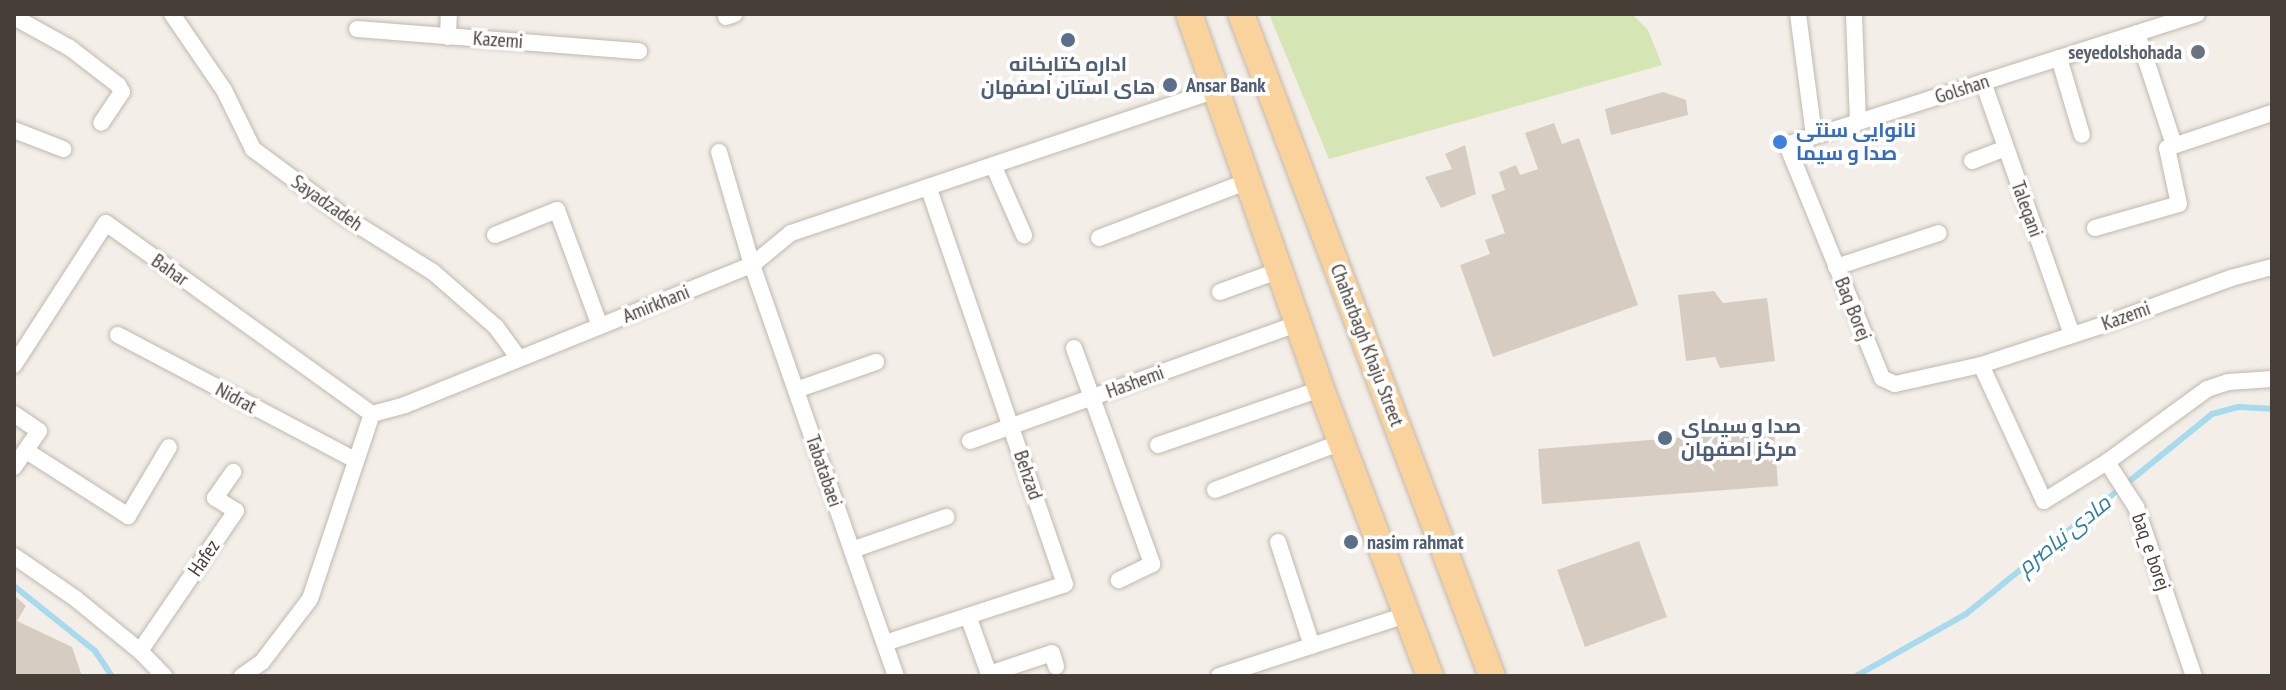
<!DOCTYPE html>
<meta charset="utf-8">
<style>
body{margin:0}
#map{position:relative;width:2286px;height:690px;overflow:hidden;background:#f3efe8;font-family:"PT Sans Narrow",Cairo,sans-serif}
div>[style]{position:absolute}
.green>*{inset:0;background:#d5e5b3}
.stream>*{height:6px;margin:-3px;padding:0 3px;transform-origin:3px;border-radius:3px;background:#a8daed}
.building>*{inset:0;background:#d7ccc1}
.roads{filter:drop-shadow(0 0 2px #c1b8ae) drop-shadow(0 0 2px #c1b8ae)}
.street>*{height:16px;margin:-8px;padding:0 8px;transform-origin:8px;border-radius:8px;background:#fff}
.primary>*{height:26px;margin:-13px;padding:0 13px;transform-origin:13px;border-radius:13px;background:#f9d29c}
.dots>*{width:22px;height:22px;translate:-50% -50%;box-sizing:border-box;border:4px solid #fff;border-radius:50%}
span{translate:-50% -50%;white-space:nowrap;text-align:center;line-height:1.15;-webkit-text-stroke:7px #fff;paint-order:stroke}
.street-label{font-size:20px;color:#463e37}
.worship-label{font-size:20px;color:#5b616d;font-weight:700}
.right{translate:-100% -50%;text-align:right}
.service-label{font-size:20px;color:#4e5e75;font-weight:700}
.left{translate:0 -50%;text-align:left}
.shop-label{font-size:20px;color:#366cbe;font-weight:700}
.water-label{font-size:22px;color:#317e9d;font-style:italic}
.frame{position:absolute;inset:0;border:16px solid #463e37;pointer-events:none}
</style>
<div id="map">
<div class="green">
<i style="clip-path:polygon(1269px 14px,1632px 14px,1648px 30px,1662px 65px,1329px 159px)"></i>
</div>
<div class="stream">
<i style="left:14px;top:586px;width:104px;rotate:38.7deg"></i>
<i style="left:95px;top:651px;width:30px;rotate:56deg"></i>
<i style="left:1856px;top:676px;width:126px;rotate:-29.4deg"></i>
<i style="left:1966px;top:614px;width:317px;rotate:-39.1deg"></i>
<i style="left:2212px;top:414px;width:28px;rotate:-15deg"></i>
<i style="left:2239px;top:407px;width:33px;rotate:3deg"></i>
</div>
<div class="building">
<i style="clip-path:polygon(1663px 92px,1686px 100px,1688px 115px,1611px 135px,1605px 109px)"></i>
<i style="clip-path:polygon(1554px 123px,1562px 144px,1579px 138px,1638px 305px,1493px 357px,1460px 265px,1490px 254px,1485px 240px,1505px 233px,1491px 195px,1505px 190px,1499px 172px,1516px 165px,1520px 175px,1538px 169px,1525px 133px)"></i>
<i style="clip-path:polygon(1465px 145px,1476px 194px,1441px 208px,1425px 177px,1452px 169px,1445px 154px)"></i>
<i style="clip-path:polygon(1714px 291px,1723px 303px,1767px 298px,1775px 361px,1720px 368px,1715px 357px,1686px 361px,1678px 295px)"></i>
<i style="clip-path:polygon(1774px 430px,1778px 486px,1542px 504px,1538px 449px)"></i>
<i style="clip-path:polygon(1639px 541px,1667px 617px,1585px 647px,1557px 570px)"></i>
<i style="clip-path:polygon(14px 595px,26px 606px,17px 621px,72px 647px,82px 676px,14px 676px)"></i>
</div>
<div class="roads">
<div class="street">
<i style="left:172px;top:14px;width:92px;rotate:55.6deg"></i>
<i style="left:224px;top:90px;width:66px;rotate:63.8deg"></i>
<i style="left:253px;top:149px;width:111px;rotate:36.6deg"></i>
<i style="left:342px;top:215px;width:107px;rotate:32.1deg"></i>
<i style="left:433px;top:272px;width:84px;rotate:41.1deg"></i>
<i style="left:496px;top:327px;width:39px;rotate:54deg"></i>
<i style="left:1798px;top:14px;width:123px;rotate:82.5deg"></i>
<i style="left:1854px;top:14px;width:108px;rotate:87.9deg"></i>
<i style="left:2197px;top:14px;width:430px;rotate:162.3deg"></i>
<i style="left:1787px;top:145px;width:252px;rotate:67.8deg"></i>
<i style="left:1882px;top:378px;width:14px;rotate:25deg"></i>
<i style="left:1895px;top:384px;width:88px;rotate:-12.5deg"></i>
<i style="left:1981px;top:365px;width:125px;rotate:-18.1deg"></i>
<i style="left:2100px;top:326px;width:140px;rotate:-20.1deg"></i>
<i style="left:2231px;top:278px;width:42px;rotate:-15deg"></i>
<i style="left:14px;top:17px;width:64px;rotate:29deg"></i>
<i style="left:70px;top:48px;width:61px;rotate:37.6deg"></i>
<i style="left:118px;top:85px;width:8px;rotate:60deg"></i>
<i style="left:122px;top:92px;width:37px;rotate:124deg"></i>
<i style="left:726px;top:17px;width:9px;rotate:-18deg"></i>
<i style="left:357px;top:29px;width:283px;rotate:4.5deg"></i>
<i style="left:2137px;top:33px;width:118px;rotate:71.7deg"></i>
<i style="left:448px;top:37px;width:23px;rotate:-88deg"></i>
<i style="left:2059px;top:58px;width:80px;rotate:73.4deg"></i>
<i style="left:1983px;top:82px;width:268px;rotate:70.6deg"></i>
<i style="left:14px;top:130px;width:53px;rotate:21.2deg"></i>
<i style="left:719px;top:152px;width:118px;rotate:73.7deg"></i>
<i style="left:752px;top:265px;width:435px;rotate:70.7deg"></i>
<i style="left:1972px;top:161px;width:36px;rotate:-21deg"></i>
<i style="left:993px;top:165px;width:77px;rotate:66.1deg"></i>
<i style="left:2095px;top:228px;width:87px;rotate:-15.9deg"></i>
<i style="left:2179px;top:204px;width:57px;rotate:-102.1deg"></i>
<i style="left:2167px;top:148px;width:111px;rotate:-18.4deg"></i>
<i style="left:495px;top:235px;width:67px;rotate:-22deg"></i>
<i style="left:557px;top:210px;width:124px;rotate:69.7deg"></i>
<i style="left:1099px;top:238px;width:160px;rotate:-20.9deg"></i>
<i style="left:1836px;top:267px;width:108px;rotate:-18.3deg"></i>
<i style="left:1220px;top:292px;width:64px;rotate:-20.1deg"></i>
<i style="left:118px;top:335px;width:268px;rotate:27.8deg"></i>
<i style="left:1074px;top:348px;width:230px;rotate:70.1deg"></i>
<i style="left:1152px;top:564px;width:37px;rotate:154deg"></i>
<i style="left:14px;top:365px;width:169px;rotate:-57.1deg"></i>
<i style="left:106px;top:223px;width:327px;rotate:35.7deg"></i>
<i style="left:1981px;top:365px;width:150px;rotate:65.1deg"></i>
<i style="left:2044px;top:501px;width:74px;rotate:-31.8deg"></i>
<i style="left:2107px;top:462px;width:124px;rotate:-36.1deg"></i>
<i style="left:2207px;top:389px;width:22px;rotate:-18deg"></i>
<i style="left:2228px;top:382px;width:44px;rotate:-3.9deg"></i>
<i style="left:796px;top:390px;width:85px;rotate:-19.3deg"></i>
<i style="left:14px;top:414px;width:30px;rotate:34deg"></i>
<i style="left:39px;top:431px;width:44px;rotate:124.8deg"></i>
<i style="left:970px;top:441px;width:350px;rotate:-19.7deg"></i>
<i style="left:1158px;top:445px;width:172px;rotate:-19deg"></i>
<i style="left:28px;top:452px;width:119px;rotate:32.6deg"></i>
<i style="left:128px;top:516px;width:80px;rotate:-59.3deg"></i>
<i style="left:2107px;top:462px;width:54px;rotate:57.2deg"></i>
<i style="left:2136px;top:507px;width:179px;rotate:71.1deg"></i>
<i style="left:1215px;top:490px;width:136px;rotate:-20.7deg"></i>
<i style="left:1278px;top:542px;width:109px;rotate:71.9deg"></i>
<i style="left:852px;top:550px;width:100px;rotate:-19.3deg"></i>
<i style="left:14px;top:556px;width:75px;rotate:34.7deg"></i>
<i style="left:76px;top:599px;width:82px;rotate:39.1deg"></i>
<i style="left:140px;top:651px;width:35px;rotate:46deg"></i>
<i style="left:968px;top:616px;width:62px;rotate:70.1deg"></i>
<i style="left:989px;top:674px;width:66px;rotate:-18.4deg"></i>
<i style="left:1052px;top:653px;width:14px;rotate:73deg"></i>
<i style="left:885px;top:643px;width:189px;rotate:-18.1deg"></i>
<i style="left:1065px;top:584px;width:420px;rotate:-109deg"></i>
<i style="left:140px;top:651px;width:170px;rotate:-55.6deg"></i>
<i style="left:236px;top:511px;width:25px;rotate:-148deg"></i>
<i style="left:215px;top:498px;width:32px;rotate:-55deg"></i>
<i style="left:242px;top:676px;width:24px;rotate:-35deg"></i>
<i style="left:262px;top:662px;width:79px;rotate:-52.7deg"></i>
<i style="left:310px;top:599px;width:195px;rotate:-71.5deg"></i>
<i style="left:372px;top:414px;width:34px;rotate:-15deg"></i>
<i style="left:405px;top:405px;width:374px;rotate:-22deg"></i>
<i style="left:752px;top:265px;width:50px;rotate:-39.4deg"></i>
<i style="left:791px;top:233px;width:448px;rotate:-18.6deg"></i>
<i style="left:1219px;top:676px;width:197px;rotate:-18.1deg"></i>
</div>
<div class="primary">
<i style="left:1189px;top:14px;width:398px;rotate:70.6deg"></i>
<i style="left:1321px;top:389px;width:307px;rotate:69.2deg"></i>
<i style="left:1241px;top:14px;width:708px;rotate:69.24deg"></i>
</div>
</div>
<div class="dots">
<i style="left:1068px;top:40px;background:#5c6f8a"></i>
<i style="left:2198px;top:52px;background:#6b7280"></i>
<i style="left:1170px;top:85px;background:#5c6f8a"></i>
<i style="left:1780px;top:142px;background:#3f7fe0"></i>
<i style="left:1665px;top:438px;background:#5c6f8a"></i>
<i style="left:1351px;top:542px;background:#5c6f8a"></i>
</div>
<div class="street-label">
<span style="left:498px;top:40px;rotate:4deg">Kazemi</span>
<span style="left:1962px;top:89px;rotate:-18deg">Golshan</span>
<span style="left:327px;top:203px;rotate:35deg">Sayadzadeh</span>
<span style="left:2027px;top:209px;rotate:70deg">Taleqani</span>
<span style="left:170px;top:270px;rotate:35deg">Bahar</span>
<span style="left:656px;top:304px;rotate:-22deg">Amirkhani</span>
<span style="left:1853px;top:309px;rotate:68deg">Baq Borej</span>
<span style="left:2126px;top:316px;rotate:-20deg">Kazemi</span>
<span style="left:1367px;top:345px;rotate:69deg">Chaharbagh Khaju Street</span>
<span style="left:1135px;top:382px;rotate:-20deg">Hashemi</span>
<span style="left:236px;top:398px;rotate:28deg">Nidrat</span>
<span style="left:824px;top:471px;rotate:71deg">Tabatabaei</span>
<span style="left:1028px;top:475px;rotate:71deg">Behzad</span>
<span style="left:2151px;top:552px;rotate:71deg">baq_e borej</span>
<span style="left:204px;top:558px;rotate:-56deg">Hafez</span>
</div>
<div class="worship-label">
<span class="right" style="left:2182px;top:52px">seyedolshohada</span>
</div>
<div class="service-label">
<span style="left:1068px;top:76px">اداره کتابخانه<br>های استان اصفهان</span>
<span class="left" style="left:1186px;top:85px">Ansar Bank</span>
<span class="left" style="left:1681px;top:438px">صدا و سیمای<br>مرکز اصفهان</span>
<span class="left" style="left:1367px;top:542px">nasim rahmat</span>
</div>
<div class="shop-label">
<span class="left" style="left:1796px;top:142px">نانوایی سنتی<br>صدا و سیما</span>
</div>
<div class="water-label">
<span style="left:2064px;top:535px;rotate:-39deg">مادی نیاصرم</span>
</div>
<div class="frame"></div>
</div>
